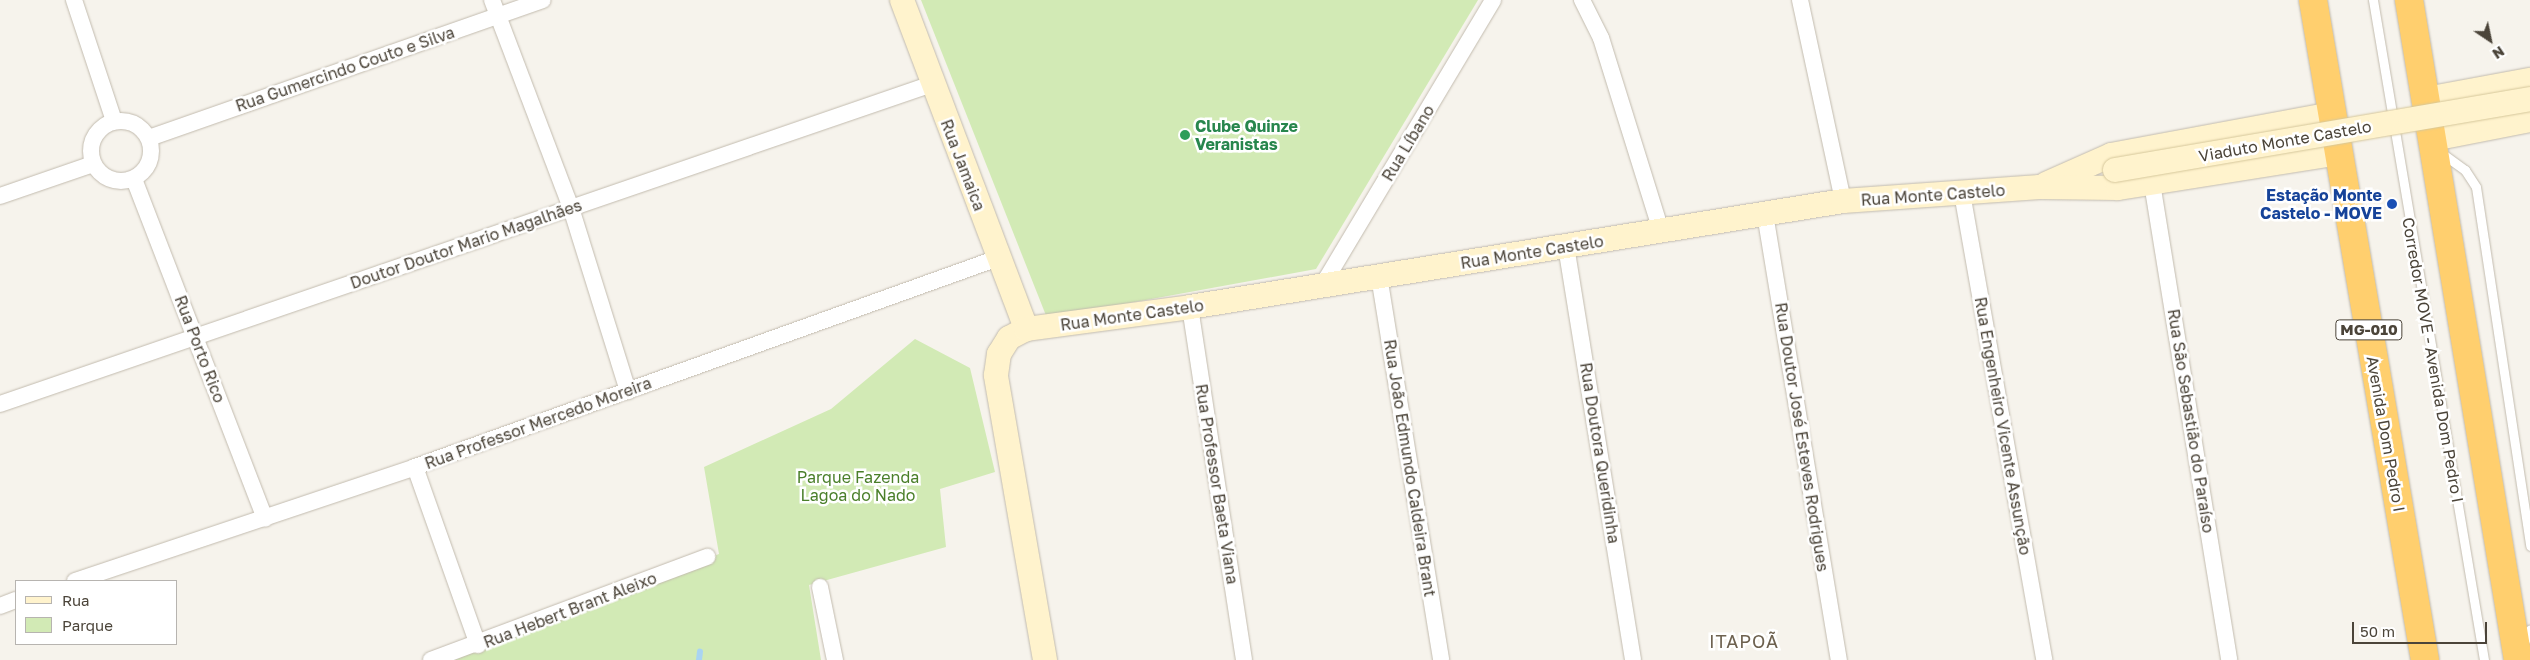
<!DOCTYPE html>
<meta charset="utf-8">
<style>
body{margin:0}
#map{position:relative;width:2530px;height:660px;overflow:hidden;background:#f6f3ec;font-family:"Golos Text",sans-serif}
div>[style]{position:absolute}
.green>*{inset:0;background:#d2eab5}
.stream>*{height:5.5px;margin:-2.75px;padding:0 2.75px;transform-origin:2.75px;border-radius:2.75px;background:#a9d4f2}
.roads{filter:drop-shadow(0 0 1px #c2bbae) drop-shadow(0 0 1px #c2bbae)}
.lane>*{height:9px;margin:-4.5px;padding:0 4.5px;transform-origin:4.5px;border-radius:4.5px;background:#fff}
.street>*{height:16px;margin:-8px;padding:0 8px;transform-origin:8px;border-radius:8px;background:#fff}
.street>.ring{margin:-8px;padding:0;box-sizing:content-box;background:none;border:16px solid #fff;border-radius:50%}
.secondary>*{height:24px;margin:-12px;padding:0 12px;transform-origin:12px;border-radius:12px;background:#fff3cd}
.highway>*{height:28px;margin:-14px;padding:0 14px;transform-origin:14px;border-radius:14px;background:#ffcf6e}
.bridges{filter:drop-shadow(0 0 1px #d6c79b) drop-shadow(0 0 1px #d6c79b)}
.secondary-bridge>*{height:24px;margin:-12px;padding:0 12px;transform-origin:12px;border-radius:12px;background:#fff3cd}
.dots>*{width:14px;height:14px;translate:-50% -50%;box-sizing:border-box;border:2px solid #fff;border-radius:50%}
span{translate:-50% -50%;white-space:nowrap;text-align:center;line-height:1.15;-webkit-text-stroke:5px #fff;paint-order:stroke}
.shield-label span{padding:1px 4px;background:#fff;border:1px solid;border-radius:4px;-webkit-text-stroke-width:0}
.shield-label{font-size:15px;color:#4b4439;font-weight:700}
.street-label{font-size:16px;color:#4b4439}
.leisure-label{font-size:16px;color:#27864d;font-weight:700}
.left{translate:0 -50%;text-align:left}
.transit-label{font-size:16px;color:#164399;font-weight:700}
.right{translate:-100% -50%;text-align:right}
.park-label{font-size:16px;color:#4a7f2a}
.neighbourhood-label{font-size:18px;color:#6e6250;letter-spacing:1px}
.legend{position:absolute;left:15px;top:580px;width:162px;height:65px;box-sizing:border-box;background:#fff;border:1px solid #b7b4b0;margin:0;padding:6px 9px;list-style:none;font-size:15px;color:#4b4439}
.legend li{display:flex;align-items:center;gap:10px;height:25px}
.legend b{width:25px;border:1px solid #b7b4b0}
.north{position:absolute;left:2465px;top:15px;width:50px;height:50px;-webkit-text-stroke:4px #fff;paint-order:stroke;rotate:146deg;font-size:14px;font-weight:700;line-height:20px;text-align:center;color:#4b4439}
.north::after{content:'';display:block;margin:auto;width:18px;height:22px;background:#4b4439;clip-path:polygon(50% 0,100% 100%,50% 72%,0 100%)}
.scale{position:absolute;left:2352px;top:622px;width:135px;height:22px;box-sizing:border-box;border:2px solid #4b4439;border-top:0;padding-left:6px;font-size:15px;line-height:18px;white-space:nowrap;color:#4b4439;-webkit-text-stroke:4px #fff;paint-order:stroke}
</style>
<div id="map">
<div class="green">
<i style="clip-path:polygon(921px 0,1478px 0,1316px 269px,1047px 318px)"></i>
<i style="clip-path:polygon(915px 339px,970px 368px,995px 472px,940px 489px,946px 547px,809px 585px,821px 660px,454px 660px,719px 554px,704px 467px,831px 409px)"></i>
</div>
<div class="stream">
<i style="left:699px;top:660px;width:8px;rotate:-83deg"></i>
</div>
<div class="roads">
<div class="lane">
<i style="left:2373px;top:0;width:669px;rotate:80.45deg"></i>
<i style="left:2440px;top:152px;width:31px;rotate:36deg"></i>
<i style="left:2465px;top:170px;width:20px;rotate:57deg"></i>
<i style="left:2476px;top:187px;width:363px;rotate:81.4deg"></i>
<i style="left:2523px;top:645px;width:17px;rotate:-66deg"></i>
</div>
<div class="street">
<i style="left:74px;top:0;width:127px;rotate:71.7deg"></i>
<i style="left:492px;top:0;width:222px;rotate:69.2deg"></i>
<i style="left:571px;top:208px;width:192px;rotate:72.7deg"></i>
<i style="left:1582px;top:0;width:42px;rotate:63.4deg"></i>
<i style="left:1601px;top:38px;width:202px;rotate:72.7deg"></i>
<i style="left:1800px;top:0;width:206px;rotate:77.9deg"></i>
<i class="ring" style="left:91px;top:121px;width:44px;height:44px"></i>
<i style="left:149px;top:138px;width:417px;rotate:-19.3deg"></i>
<i style="left:134px;top:179px;width:364px;rotate:68.9deg"></i>
<i style="left:2152px;top:183px;width:483px;rotate:80.8deg"></i>
<i style="left:1962px;top:193px;width:474px;rotate:80deg"></i>
<i style="left:0;top:196px;width:98px;rotate:-19deg"></i>
<i style="left:1765px;top:214px;width:452px;rotate:80.6deg"></i>
<i style="left:1566px;top:246px;width:419px;rotate:80.8deg"></i>
<i style="left:1379px;top:276px;width:389px;rotate:80.8deg"></i>
<i style="left:1322px;top:286px;width:333px;rotate:-59.1deg"></i>
<i style="left:1190px;top:307px;width:357px;rotate:81.3deg"></i>
<i style="left:0;top:404px;width:985px;rotate:-18.95deg"></i>
<i style="left:415px;top:467px;width:189px;rotate:70.5deg"></i>
<i style="left:75px;top:581px;width:359px;rotate:-18.5deg"></i>
<i style="left:415px;top:467px;width:619px;rotate:-19.72deg"></i>
<i style="left:820px;top:587px;width:75px;rotate:78.4deg"></i>
<i style="left:0;top:606px;width:17px;rotate:-21deg"></i>
<i style="left:431px;top:660px;width:295px;rotate:-20.5deg"></i>
</div>
<div class="secondary">
<i style="left:902px;top:0;width:352px;rotate:69.3deg"></i>
<i style="left:2426px;top:99px;width:106px;rotate:-10.4deg"></i>
<i style="left:2433px;top:139px;width:99px;rotate:-11.1deg"></i>
<i style="left:2046px;top:184px;width:71px;rotate:-24deg"></i>
<i style="left:2111px;top:155px;width:226px;rotate:-10.5deg"></i>
<i style="left:1045px;top:660px;width:289px;rotate:-99.8deg"></i>
<i style="left:996px;top:375px;width:21px;rotate:-82deg"></i>
<i style="left:999px;top:354px;width:19px;rotate:-58deg"></i>
<i style="left:1009px;top:338px;width:19px;rotate:-28deg"></i>
<i style="left:1026px;top:329px;width:165px;rotate:-7.6deg"></i>
<i style="left:1190px;top:307px;width:662px;rotate:-9.22deg"></i>
<i style="left:1843px;top:201px;width:197px;rotate:-4.1deg"></i>
<i style="left:2040px;top:187px;width:78px;rotate:0.7deg"></i>
<i style="left:2118px;top:188px;width:224px;rotate:-9deg"></i>
</div>
<div class="highway">
<i style="left:2313px;top:0;width:669px;rotate:80.37deg"></i>
<i style="left:2409px;top:0;width:669px;rotate:80.62deg"></i>
</div>
</div>
<div class="bridges">
<div class="secondary-bridge">
<i style="left:2115px;top:170px;width:421px;rotate:-9.7deg"></i>
</div>
</div>
<div class="dots">
<i style="left:1185px;top:135px;background:#2e9e5b"></i>
<i style="left:2392px;top:204px;background:#1a4fb4"></i>
</div>
<div class="shield-label">
<span style="left:2369px;top:330px">MG-010</span>
</div>
<div class="street-label">
<span style="left:345px;top:69px;rotate:-19deg">Rua Gumercindo Couto e Silva</span>
<span style="left:2285px;top:141px;rotate:-10deg">Viaduto Monte Castelo</span>
<span style="left:1408px;top:143px;rotate:-59deg">Rua Líbano</span>
<span style="left:963px;top:165px;rotate:69deg">Rua Jamaica</span>
<span style="left:1933px;top:195px;rotate:-4deg">Rua Monte Castelo</span>
<span style="left:466px;top:244px;rotate:-19deg">Doutor Doutor Mario Magalhães</span>
<span style="left:1532px;top:252px;rotate:-9deg">Rua Monte Castelo</span>
<span style="left:1132px;top:315px;rotate:-8deg">Rua Monte Castelo</span>
<span style="left:200px;top:349px;rotate:69deg">Rua Porto Rico</span>
<span style="left:2433px;top:360px;rotate:80deg">Corredor MOVE - Avenida Dom Pedro I</span>
<span style="left:2191px;top:421px;rotate:81deg">Rua São Sebastião do Paraíso</span>
<span style="left:538px;top:423px;rotate:-20deg">Rua Professor Mercedo Moreira</span>
<span style="left:2003px;top:426px;rotate:80deg">Rua Engenheiro Vicente Assunção</span>
<span style="left:2386px;top:434px;rotate:80deg">Avenida Dom Pedro I</span>
<span style="left:1802px;top:437px;rotate:81deg">Rua Doutor José Esteves Rodrigues</span>
<span style="left:1600px;top:453px;rotate:81deg">Rua Doutora Queridinha</span>
<span style="left:1410px;top:468px;rotate:81deg">Rua João Edmundo Caldeira Brant</span>
<span style="left:1217px;top:484px;rotate:81deg">Rua Professor Baeta Viana</span>
<span style="left:570px;top:610px;rotate:-21deg">Rua Hebert Brant Aleixo</span>
</div>
<div class="leisure-label">
<span class="left" style="left:1195px;top:135px">Clube Quinze<br>Veranistas</span>
</div>
<div class="transit-label">
<span class="right" style="left:2382px;top:204px">Estação Monte<br>Castelo - MOVE</span>
</div>
<div class="park-label">
<span style="left:858px;top:486px">Parque Fazenda<br>Lagoa do Nado</span>
</div>
<div class="neighbourhood-label">
<span style="left:1744px;top:641px">ITAPOÃ</span>
</div>
<ul class="legend">
<li><b style="height:6px;background:#fff3cd"></b>Rua</li>
<li><b style="height:14px;background:#d2eab5"></b>Parque</li>
</ul>
<div class="north">N</div>
<div class="scale">50 m</div>
</div>
